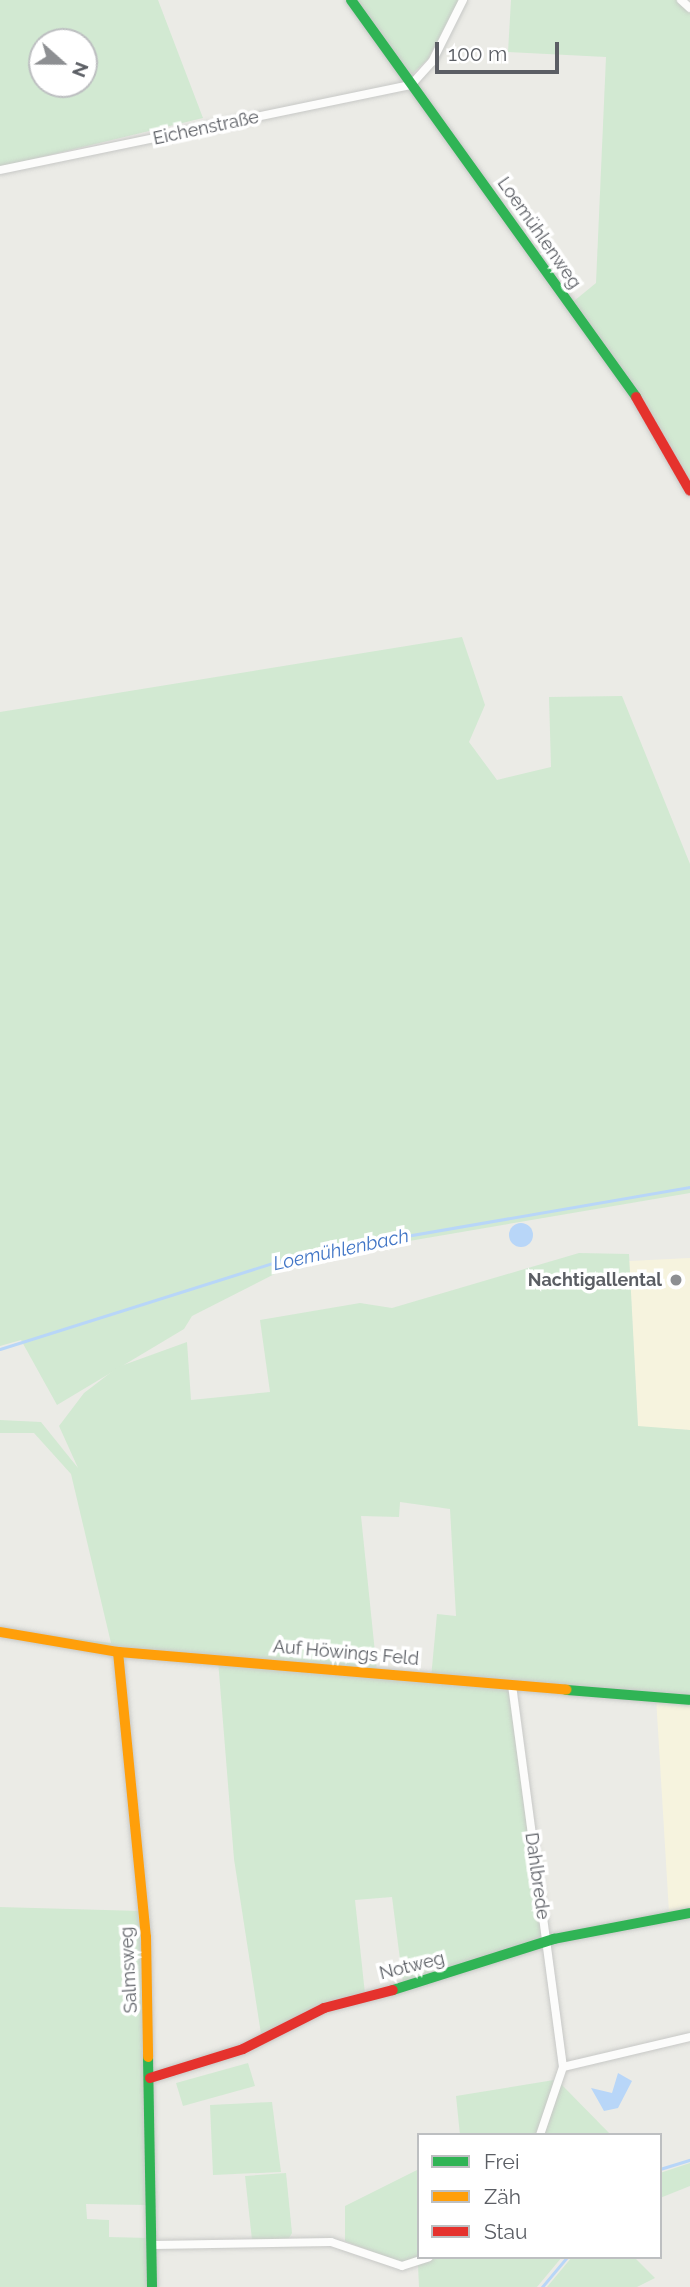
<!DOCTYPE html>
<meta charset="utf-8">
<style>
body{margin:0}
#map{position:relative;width:690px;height:2287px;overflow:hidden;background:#ebebe6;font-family:Raleway,sans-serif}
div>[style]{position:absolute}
.commercial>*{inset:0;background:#f6f3de}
.green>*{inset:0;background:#d2e9d2}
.water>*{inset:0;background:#b8d6f8}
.round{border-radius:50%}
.stream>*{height:2.5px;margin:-1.25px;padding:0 1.25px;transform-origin:1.25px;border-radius:1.25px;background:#b8d6f8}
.roads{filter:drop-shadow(0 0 2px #c7c8c6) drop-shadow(0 0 2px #c7c8c6)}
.street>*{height:8px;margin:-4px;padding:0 4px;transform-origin:4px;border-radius:4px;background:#fcfcfb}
.fast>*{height:10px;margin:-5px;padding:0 5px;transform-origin:5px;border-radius:5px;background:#30b455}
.slow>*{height:10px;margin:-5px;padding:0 5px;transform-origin:5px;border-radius:5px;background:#ff9f0a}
.jam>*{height:10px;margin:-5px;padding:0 5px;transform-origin:5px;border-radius:5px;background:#e5322d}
.dots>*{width:19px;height:19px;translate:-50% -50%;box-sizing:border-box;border:4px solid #fff;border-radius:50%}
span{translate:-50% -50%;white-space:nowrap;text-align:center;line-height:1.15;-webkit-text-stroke:7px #fff;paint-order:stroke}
.street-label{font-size:18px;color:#5b5e64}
.poi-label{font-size:18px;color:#5b5e64;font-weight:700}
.right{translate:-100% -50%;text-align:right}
.water-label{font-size:19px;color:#4175c6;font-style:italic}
.legend{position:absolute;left:417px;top:2133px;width:245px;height:126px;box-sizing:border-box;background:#fff;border:2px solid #bdbfc1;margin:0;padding:9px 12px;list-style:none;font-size:21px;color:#5b5e64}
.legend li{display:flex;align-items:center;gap:14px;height:35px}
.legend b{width:35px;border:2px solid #bdbfc1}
.north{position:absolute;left:28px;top:28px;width:70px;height:70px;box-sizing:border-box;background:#fff;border:2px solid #bdbfc1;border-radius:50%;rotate:111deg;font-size:19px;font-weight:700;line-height:28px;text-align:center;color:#5b5e64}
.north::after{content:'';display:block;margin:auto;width:24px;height:32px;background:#8d8f92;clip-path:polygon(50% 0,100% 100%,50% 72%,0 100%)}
.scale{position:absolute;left:435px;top:42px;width:124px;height:32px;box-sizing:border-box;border:4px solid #5b5e64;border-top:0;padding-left:9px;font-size:21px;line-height:24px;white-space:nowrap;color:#5b5e64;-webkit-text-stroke:5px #fff;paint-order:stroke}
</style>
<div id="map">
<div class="commercial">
<i style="clip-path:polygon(690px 1258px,690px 1430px,638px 1427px,629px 1261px)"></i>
<i style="clip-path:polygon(656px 1697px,690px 1700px,690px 1909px,669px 1912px)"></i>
</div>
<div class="green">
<i style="clip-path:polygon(evenodd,0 0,158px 0,203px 118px,0 167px,0 0,42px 42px,84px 42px,84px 84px,42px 84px,42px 42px)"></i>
<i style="clip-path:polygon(356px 0,459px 0,428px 59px,410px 76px)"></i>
<i style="clip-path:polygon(511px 0,681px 0,690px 8px,690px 491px,664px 436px,574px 301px,596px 283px,606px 57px,508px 52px)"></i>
<i style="clip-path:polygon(462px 637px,485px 705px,469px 742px,497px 780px,551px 767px,549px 697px,622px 696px,690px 864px,690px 1193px,304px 1259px,192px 1316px,184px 1329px,57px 1405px,21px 1340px,0 1346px,0 712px)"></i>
<i style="clip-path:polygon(evenodd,579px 1253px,629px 1254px,638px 1426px,690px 1430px,690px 1700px,512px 1685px,544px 1942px,403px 1983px,392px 1897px,355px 1900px,365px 1994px,261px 2034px,234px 1859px,218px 1660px,215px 1665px,21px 1632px,111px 1643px,71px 1474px,34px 1433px,0 1433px,0 1420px,41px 1422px,78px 1468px,59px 1426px,84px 1393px,118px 1367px,187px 1342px,191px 1400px,270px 1392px,260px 1320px,360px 1303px,392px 1308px,579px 1253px,400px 1502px,450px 1509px,456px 1616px,437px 1614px,431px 1678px,377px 1672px,361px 1516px,399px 1517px,400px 1502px)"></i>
<i style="clip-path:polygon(0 1907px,140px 1911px,149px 2205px,86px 2204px,87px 2219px,109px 2220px,109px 2237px,149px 2238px,147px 2287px,0 2287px)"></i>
<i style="clip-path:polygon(248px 2063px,255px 2086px,183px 2106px,176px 2083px)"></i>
<i style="clip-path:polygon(554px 2080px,539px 2135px,460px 2135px,456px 2096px)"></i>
<i style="clip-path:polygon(559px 2082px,611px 2135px,544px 2135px)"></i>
<i style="clip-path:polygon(272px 2102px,281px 2172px,213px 2175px,210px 2105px)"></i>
<i style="clip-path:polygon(690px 2163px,690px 2186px,660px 2198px,660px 2173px)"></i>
<i style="clip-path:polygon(419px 2169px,419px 2257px,401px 2263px,345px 2241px,345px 2206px)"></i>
<i style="clip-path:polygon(286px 2173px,292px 2233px,288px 2240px,252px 2240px,245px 2176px)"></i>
<i style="clip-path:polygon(433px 2257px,562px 2257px,537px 2287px,419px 2287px,418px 2265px)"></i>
<i style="clip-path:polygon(572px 2257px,634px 2257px,655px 2278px,637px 2287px,547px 2287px)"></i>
</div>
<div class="water">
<i class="round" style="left:509px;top:1223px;width:24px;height:24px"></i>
<i style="clip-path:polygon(618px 2073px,632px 2081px,618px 2108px,604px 2111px,591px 2088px,612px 2093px)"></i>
</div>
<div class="stream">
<i style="left:0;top:1349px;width:317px;rotate:-17.5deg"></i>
<i style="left:302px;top:1254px;width:394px;rotate:-9.8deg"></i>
<i style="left:660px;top:2169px;width:31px;rotate:-17deg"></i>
<i style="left:542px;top:2287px;width:39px;rotate:-50deg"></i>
</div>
<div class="roads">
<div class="street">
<i style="left:681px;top:0;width:12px;rotate:42deg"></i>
<i style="left:0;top:170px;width:420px;rotate:-11.7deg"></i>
<i style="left:411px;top:85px;width:31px;rotate:-48deg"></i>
<i style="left:432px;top:62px;width:69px;rotate:-63.4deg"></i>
<i style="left:512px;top:1685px;width:385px;rotate:82.4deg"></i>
<i style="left:563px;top:2067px;width:130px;rotate:-13.3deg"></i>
<i style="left:540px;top:2135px;width:72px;rotate:-71.3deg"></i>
<i style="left:154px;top:2245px;width:177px;rotate:-1deg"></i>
<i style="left:331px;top:2242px;width:75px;rotate:18.7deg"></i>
<i style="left:402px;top:2266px;width:28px;rotate:-18deg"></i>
</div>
<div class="fast">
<i style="left:351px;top:0;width:489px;rotate:54.3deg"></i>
<i style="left:566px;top:1690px;width:124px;rotate:4.6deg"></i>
<i style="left:393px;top:1990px;width:169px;rotate:-17.6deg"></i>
<i style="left:554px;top:1939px;width:138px;rotate:-10.8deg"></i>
<i style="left:148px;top:2057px;width:230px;rotate:89deg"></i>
</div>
<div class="slow">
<i style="left:0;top:1632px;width:120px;rotate:9.6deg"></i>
<i style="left:118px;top:1652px;width:450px;rotate:4.8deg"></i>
<i style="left:118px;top:1652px;width:286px;rotate:84.4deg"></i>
<i style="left:146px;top:1937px;width:120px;rotate:89deg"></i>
</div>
<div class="jam">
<i style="left:636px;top:397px;width:108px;rotate:60.1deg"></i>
<i style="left:150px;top:2078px;width:97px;rotate:-17.3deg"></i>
<i style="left:243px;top:2049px;width:91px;rotate:-26.8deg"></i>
<i style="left:324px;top:2008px;width:71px;rotate:-14.6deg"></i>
</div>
</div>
<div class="dots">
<i style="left:676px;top:1280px;background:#8d8f92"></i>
</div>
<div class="street-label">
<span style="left:206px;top:128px;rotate:-12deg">Eichenstraße</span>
<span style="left:539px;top:233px;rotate:55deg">Loemühlenweg</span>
<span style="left:346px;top:1653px;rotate:5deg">Auf Höwings Feld</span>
<span style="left:537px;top:1876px;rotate:82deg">Dahlbrede</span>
<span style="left:412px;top:1966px;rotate:-14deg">Notweg</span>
<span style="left:129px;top:1970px;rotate:-93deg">Salmsweg</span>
</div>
<div class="poi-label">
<span class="right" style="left:662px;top:1280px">Nachtigallental</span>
</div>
<div class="water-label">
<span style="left:341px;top:1250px;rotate:-12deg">Loemühlenbach</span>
</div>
<ul class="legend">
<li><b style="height:9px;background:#30b455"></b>Frei</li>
<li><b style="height:9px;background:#ff9f0a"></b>Zäh</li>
<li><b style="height:9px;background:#e5322d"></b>Stau</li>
</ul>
<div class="north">N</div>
<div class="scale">100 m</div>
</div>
